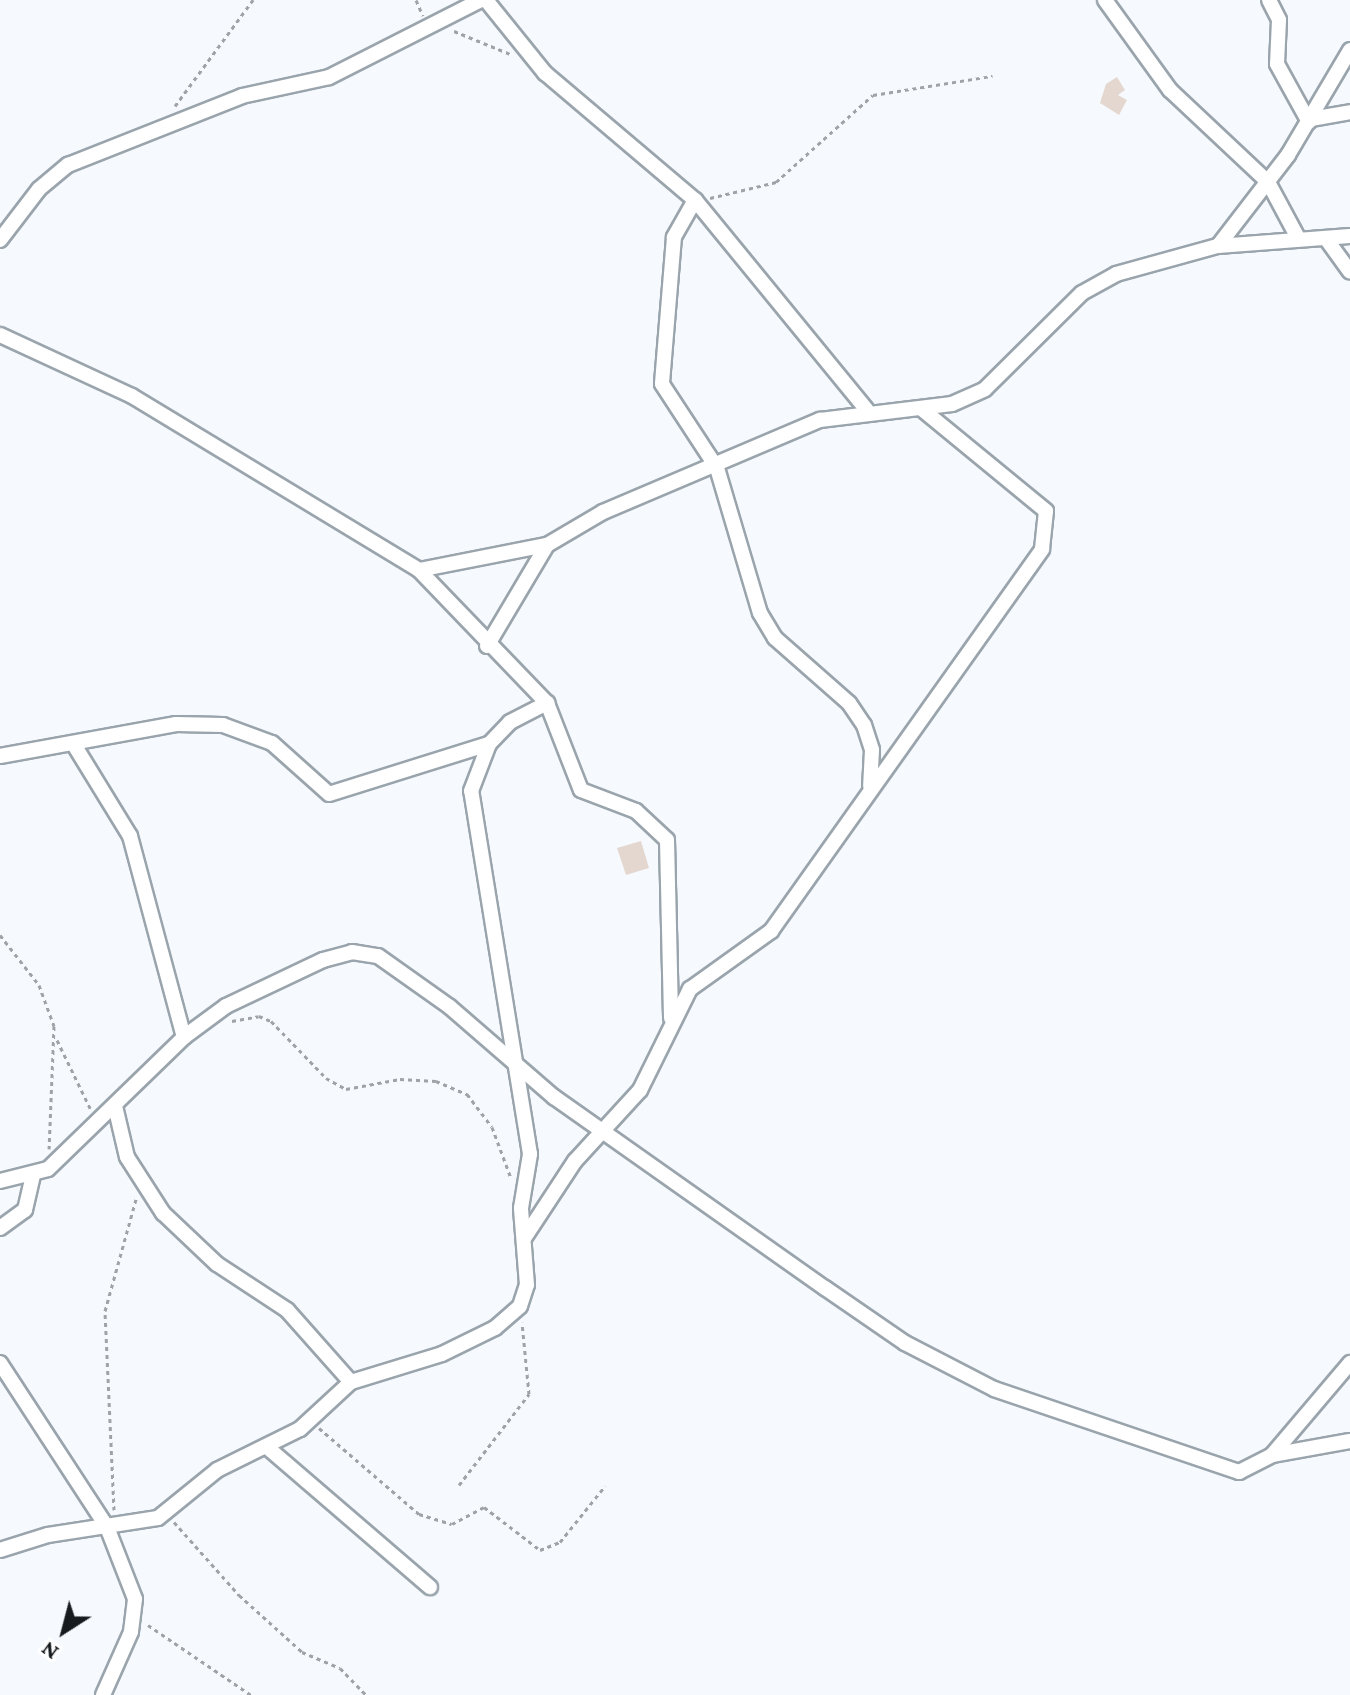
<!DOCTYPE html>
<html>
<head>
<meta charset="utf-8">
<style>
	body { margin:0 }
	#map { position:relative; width:1350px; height:1695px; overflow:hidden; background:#f6fafe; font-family:"Crimson Pro",serif }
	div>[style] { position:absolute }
	.building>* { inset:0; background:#e3d7d0 }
	.path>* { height:3px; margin-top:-1.5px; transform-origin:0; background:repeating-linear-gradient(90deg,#9fa3a7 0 4px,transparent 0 8px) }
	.roads { filter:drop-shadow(2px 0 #9aa4ac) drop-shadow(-2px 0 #9aa4ac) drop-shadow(0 2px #9aa4ac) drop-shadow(0 -2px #9aa4ac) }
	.minor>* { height:14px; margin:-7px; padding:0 7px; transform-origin:7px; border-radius:7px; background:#fff }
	span { translate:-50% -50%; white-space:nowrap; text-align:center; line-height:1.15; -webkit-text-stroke:8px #fff; paint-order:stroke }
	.north { position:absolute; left:24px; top:1591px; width:80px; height:80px; -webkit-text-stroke:6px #fff; paint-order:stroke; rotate:216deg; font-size:22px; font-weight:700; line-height:32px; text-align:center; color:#171b1e }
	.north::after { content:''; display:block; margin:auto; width:28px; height:36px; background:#171b1e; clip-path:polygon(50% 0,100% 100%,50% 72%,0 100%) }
</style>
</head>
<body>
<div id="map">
	<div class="building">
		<div style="clip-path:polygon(1117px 77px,1125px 90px,1118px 95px,1127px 100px,1119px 115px,1100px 103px,1106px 84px)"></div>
		<div style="clip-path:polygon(641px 841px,649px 868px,626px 875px,617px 848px)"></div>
	</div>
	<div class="path">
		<div style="left:416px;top:0;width:17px;rotate:66deg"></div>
		<div style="left:454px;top:31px;width:61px;rotate:22.3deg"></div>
		<div style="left:175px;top:106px;width:132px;rotate:-53.7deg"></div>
		<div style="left:710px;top:198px;width:68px;rotate:-13.6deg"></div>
		<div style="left:776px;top:182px;width:130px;rotate:-41.9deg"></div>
		<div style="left:873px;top:95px;width:121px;rotate:-9.1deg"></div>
		<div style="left:0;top:935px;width:63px;rotate:52deg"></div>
		<div style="left:39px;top:985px;width:44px;rotate:69.9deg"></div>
		<div style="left:54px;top:1026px;width:123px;rotate:92.3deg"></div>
		<div style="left:232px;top:1021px;width:27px;rotate:-10deg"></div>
		<div style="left:259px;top:1016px;width:13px;rotate:23deg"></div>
		<div style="left:271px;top:1021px;width:79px;rotate:46deg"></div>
		<div style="left:326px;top:1078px;width:23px;rotate:29deg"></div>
		<div style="left:346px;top:1089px;width:55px;rotate:-10.5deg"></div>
		<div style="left:400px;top:1079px;width:36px;rotate:3deg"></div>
		<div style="left:436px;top:1081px;width:34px;rotate:23deg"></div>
		<div style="left:467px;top:1094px;width:41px;rotate:52.9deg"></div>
		<div style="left:492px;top:1127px;width:54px;rotate:69.6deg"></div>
		<div style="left:57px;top:1040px;width:76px;rotate:64.1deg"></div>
		<div style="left:319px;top:1428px;width:132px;rotate:40.7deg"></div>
		<div style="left:419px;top:1514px;width:34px;rotate:17deg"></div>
		<div style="left:452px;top:1524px;width:36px;rotate:-28deg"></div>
		<div style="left:484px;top:1507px;width:71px;rotate:37.5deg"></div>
		<div style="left:540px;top:1550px;width:22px;rotate:-22deg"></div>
		<div style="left:560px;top:1542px;width:72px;rotate:-51.2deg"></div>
		<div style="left:459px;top:1485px;width:115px;rotate:-52.4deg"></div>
		<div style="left:529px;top:1394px;width:72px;rotate:-95.6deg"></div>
		<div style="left:114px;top:1510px;width:199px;rotate:-92.6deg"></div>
		<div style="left:105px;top:1311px;width:116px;rotate:-74.5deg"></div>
		<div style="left:174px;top:1522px;width:98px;rotate:48.3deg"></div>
		<div style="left:239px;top:1595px;width:85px;rotate:42.1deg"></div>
		<div style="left:302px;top:1652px;width:41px;rotate:22.8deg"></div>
		<div style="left:340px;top:1668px;width:37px;rotate:46deg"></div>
		<div style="left:148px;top:1625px;width:125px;rotate:34.2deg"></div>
	</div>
	<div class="roads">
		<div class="minor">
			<div style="left:486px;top:0;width:94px;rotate:51.1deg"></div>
			<div style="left:545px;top:73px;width:197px;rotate:40.3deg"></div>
			<div style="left:695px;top:200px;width:271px;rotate:50.7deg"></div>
			<div style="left:1105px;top:0;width:111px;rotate:54.2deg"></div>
			<div style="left:1170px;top:90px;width:134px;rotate:43.2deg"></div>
			<div style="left:1268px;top:182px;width:64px;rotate:61.8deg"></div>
			<div style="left:1269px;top:0;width:22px;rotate:63deg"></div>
			<div style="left:1279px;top:20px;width:44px;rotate:92.6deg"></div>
			<div style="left:1277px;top:64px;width:66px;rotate:61.1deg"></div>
			<div style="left:1311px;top:119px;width:40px;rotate:-10deg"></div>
			<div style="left:695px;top:200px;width:43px;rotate:119.6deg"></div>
			<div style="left:674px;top:237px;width:147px;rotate:94.7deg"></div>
			<div style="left:662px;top:384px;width:100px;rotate:56.8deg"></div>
			<div style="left:717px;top:468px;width:151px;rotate:73.5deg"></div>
			<div style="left:760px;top:613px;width:29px;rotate:59deg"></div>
			<div style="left:775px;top:638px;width:98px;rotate:41.3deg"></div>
			<div style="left:849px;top:703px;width:27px;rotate:56deg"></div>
			<div style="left:864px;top:725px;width:26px;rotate:72deg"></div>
			<div style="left:872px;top:750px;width:36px;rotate:93deg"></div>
			<div style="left:0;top:240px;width:64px;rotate:-52.6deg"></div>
			<div style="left:39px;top:189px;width:38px;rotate:-40deg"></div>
			<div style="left:68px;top:165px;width:187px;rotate:-21.6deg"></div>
			<div style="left:242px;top:96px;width:89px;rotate:-12.3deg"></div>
			<div style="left:329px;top:77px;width:170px;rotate:-26.9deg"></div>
			<div style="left:1327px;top:240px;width:39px;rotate:54deg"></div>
			<div style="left:1218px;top:246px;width:115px;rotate:-52.4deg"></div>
			<div style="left:1288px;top:155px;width:122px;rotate:-59.4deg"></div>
			<div style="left:0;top:335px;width:145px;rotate:24.8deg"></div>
			<div style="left:132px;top:396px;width:336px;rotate:31.2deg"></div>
			<div style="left:419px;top:570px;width:130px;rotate:-11.1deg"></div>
			<div style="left:547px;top:545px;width:65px;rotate:-30.5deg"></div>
			<div style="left:603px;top:512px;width:236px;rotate:-23deg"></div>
			<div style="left:820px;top:420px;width:133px;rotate:-6.9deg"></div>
			<div style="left:952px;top:404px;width:36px;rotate:-24deg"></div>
			<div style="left:985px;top:389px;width:136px;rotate:-44.7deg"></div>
			<div style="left:1082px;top:293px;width:39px;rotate:-29deg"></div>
			<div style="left:1116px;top:274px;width:106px;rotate:-15.4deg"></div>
			<div style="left:1218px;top:246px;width:132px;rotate:-4.3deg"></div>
			<div style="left:419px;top:570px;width:185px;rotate:46.1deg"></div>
			<div style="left:547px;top:703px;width:93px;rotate:68.7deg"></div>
			<div style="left:581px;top:790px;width:59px;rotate:20.9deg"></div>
			<div style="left:636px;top:811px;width:42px;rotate:43.1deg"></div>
			<div style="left:667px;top:840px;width:178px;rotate:88.7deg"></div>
			<div style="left:487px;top:646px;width:117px;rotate:-59.3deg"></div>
			<div style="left:73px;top:743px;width:109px;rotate:58.5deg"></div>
			<div style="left:130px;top:836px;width:208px;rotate:75deg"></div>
			<div style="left:0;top:756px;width:179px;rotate:-10.3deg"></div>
			<div style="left:176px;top:724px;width:47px;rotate:1.2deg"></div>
			<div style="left:223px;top:725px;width:52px;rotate:20.2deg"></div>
			<div style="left:272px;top:743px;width:76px;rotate:41.8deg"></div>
			<div style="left:329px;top:794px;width:168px;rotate:-17.4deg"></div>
			<div style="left:115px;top:1106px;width:52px;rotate:76.8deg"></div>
			<div style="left:127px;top:1157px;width:67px;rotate:57.3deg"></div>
			<div style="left:163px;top:1213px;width:74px;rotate:43.4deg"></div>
			<div style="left:217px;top:1264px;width:84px;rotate:33.3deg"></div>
			<div style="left:287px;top:1310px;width:96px;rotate:48.4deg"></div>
			<div style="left:0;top:1181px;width:49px;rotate:-14deg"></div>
			<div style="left:48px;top:1169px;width:190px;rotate:-44.1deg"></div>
			<div style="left:184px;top:1037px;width:52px;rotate:-36.4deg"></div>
			<div style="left:226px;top:1006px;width:107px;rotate:-25.4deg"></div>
			<div style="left:323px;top:960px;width:30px;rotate:-15deg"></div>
			<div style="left:352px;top:952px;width:26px;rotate:9deg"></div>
			<div style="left:378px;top:956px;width:88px;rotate:35.3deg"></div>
			<div style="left:450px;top:1007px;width:138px;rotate:40.9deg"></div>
			<div style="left:554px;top:1097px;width:332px;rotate:35.2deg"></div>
			<div style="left:825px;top:1288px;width:97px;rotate:34.5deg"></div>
			<div style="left:905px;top:1343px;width:100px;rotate:27.3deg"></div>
			<div style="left:994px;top:1389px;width:259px;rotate:18.7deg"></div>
			<div style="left:1239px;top:1472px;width:37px;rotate:-27deg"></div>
			<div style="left:1272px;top:1455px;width:121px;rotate:-49.7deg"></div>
			<div style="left:0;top:1228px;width:31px;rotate:-36deg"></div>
			<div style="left:25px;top:1210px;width:37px;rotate:-77deg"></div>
			<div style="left:525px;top:1237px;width:91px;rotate:-56.7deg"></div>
			<div style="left:575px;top:1161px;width:96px;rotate:-47.5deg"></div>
			<div style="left:640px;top:1090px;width:113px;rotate:-63.7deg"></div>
			<div style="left:690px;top:989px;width:100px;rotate:-35.6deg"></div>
			<div style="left:771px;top:931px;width:468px;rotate:-54.6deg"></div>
			<div style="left:1042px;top:549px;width:38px;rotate:-84deg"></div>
			<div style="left:1046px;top:511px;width:161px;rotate:-140.6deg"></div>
			<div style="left:0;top:1363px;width:196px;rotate:56.9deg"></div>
			<div style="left:107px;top:1527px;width:77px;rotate:68.7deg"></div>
			<div style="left:135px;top:1599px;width:33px;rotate:97deg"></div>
			<div style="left:131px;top:1632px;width:69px;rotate:114deg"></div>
			<div style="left:267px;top:1447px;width:215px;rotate:40.7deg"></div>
			<div style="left:1272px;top:1455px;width:79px;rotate:-10.2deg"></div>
			<div style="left:0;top:1550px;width:50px;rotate:-17.4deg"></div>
			<div style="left:48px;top:1535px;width:111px;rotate:-8.8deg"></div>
			<div style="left:158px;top:1518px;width:76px;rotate:-39.1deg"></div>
			<div style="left:217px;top:1470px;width:93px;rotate:-26.3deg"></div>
			<div style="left:300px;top:1429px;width:69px;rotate:-42.7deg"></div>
			<div style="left:351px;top:1382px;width:95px;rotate:-17.1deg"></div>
			<div style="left:442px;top:1354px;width:59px;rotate:-26.1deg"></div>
			<div style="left:495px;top:1328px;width:33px;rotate:-41deg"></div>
			<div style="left:520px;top:1306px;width:22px;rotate:-72deg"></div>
			<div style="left:527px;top:1285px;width:77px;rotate:-94.5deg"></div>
			<div style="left:521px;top:1208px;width:55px;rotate:-80.5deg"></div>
			<div style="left:530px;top:1154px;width:368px;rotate:-99.2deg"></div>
			<div style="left:471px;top:791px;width:50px;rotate:-69deg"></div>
			<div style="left:489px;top:744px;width:30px;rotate:-46deg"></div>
			<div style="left:510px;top:722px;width:42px;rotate:-27.2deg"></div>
		</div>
	</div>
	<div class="north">N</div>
</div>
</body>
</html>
